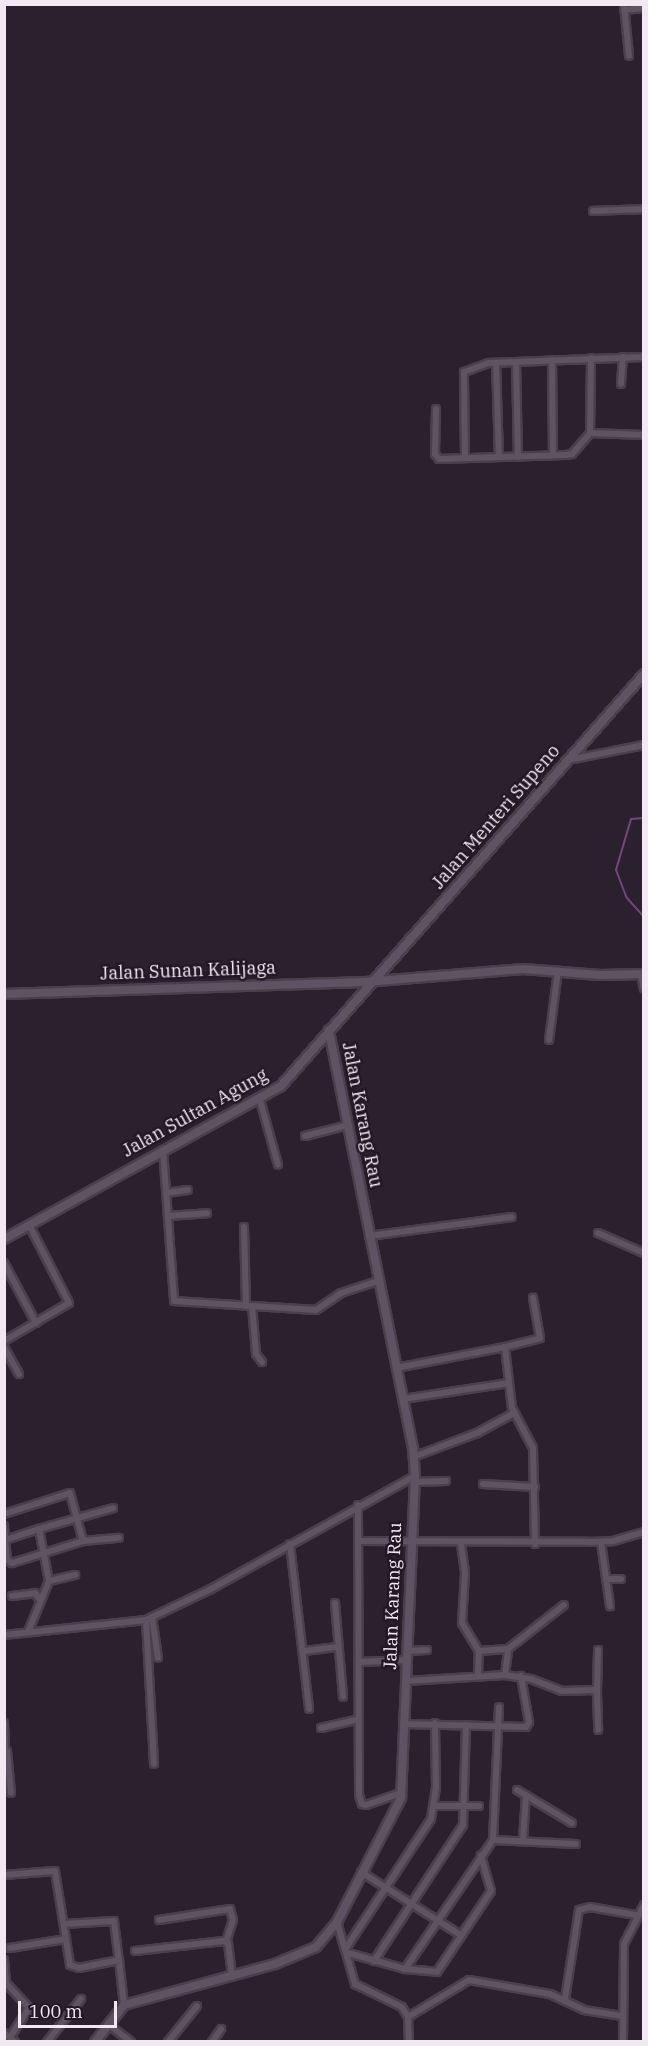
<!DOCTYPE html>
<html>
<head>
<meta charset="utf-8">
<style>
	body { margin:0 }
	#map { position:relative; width:648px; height:2046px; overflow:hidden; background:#2b212e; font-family:"IBM Plex Serif",serif }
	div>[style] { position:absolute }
	.stream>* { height:2px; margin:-1px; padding:0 1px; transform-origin:1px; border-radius:1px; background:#71477e }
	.roads { filter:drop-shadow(2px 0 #48404b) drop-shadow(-2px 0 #48404b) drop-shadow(0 2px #48404b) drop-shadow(0 -2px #48404b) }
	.street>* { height:6px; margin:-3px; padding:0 3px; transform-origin:3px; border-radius:3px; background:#5e5362 }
	.secondary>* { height:8px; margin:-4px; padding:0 4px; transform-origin:4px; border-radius:4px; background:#5e5362 }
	span { translate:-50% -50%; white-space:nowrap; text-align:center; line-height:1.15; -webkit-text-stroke:5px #211824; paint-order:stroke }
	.street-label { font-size:18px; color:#f0e9f2 }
	.frame { position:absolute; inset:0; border:6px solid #f0e9f2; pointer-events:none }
	.scale { position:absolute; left:18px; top:2001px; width:99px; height:27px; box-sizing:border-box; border:3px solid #f0e9f2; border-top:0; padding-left:8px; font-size:18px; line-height:21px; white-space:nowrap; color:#f0e9f2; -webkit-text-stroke:4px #211824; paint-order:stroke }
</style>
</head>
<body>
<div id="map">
	<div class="stream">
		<div style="left:644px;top:818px;width:13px;rotate:176deg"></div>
		<div style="left:631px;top:819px;width:53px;rotate:106.4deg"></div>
		<div style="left:616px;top:870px;width:30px;rotate:69deg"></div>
		<div style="left:627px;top:898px;width:25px;rotate:48deg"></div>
	</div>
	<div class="roads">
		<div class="street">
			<div style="left:624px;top:4px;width:52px;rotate:84.5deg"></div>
			<div style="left:624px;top:10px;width:20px;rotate:-6deg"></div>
			<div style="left:593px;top:211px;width:51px;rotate:-2.2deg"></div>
			<div style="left:552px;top:360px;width:95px;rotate:89.4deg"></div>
			<div style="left:516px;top:362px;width:95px;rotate:88.8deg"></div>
			<div style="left:496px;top:363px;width:94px;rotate:88.2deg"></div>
			<div style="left:621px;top:384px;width:27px;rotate:-86deg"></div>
			<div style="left:436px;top:409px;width:45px;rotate:91.3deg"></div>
			<div style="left:435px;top:454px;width:6px;rotate:51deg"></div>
			<div style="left:439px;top:459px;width:127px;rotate:-1.8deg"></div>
			<div style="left:566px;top:455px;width:6px;rotate:-9deg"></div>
			<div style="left:572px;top:454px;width:28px;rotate:-49deg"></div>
			<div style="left:590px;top:433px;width:54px;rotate:2.1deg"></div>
			<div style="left:590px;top:433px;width:75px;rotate:-89.2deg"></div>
			<div style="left:465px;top:458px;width:86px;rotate:-90.7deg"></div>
			<div style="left:464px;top:372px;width:27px;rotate:-20deg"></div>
			<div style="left:489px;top:363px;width:155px;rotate:-2.2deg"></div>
			<div style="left:568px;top:760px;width:77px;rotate:-11.2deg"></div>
			<div style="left:641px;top:974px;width:15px;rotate:79deg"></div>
			<div style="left:549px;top:1040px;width:70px;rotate:-82.6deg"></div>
			<div style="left:260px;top:1100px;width:67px;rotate:74.5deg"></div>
			<div style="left:305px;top:1136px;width:44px;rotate:-14.3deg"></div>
			<div style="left:163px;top:1150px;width:151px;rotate:85.8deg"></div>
			<div style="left:174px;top:1301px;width:142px;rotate:3.6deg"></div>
			<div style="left:316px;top:1310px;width:30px;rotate:-34deg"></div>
			<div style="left:341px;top:1293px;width:38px;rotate:-18deg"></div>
			<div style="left:166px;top:1193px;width:22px;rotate:-8deg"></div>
			<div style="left:168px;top:1216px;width:39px;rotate:-4deg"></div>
			<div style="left:244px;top:1227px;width:79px;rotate:88.5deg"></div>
			<div style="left:598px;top:1233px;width:50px;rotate:23.5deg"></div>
			<div style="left:369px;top:1236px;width:144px;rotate:-7.6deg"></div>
			<div style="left:4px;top:1263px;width:68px;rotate:61.9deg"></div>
			<div style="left:252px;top:1306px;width:48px;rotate:85.2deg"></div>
			<div style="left:256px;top:1354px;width:10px;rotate:53deg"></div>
			<div style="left:4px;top:1341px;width:75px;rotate:-30.3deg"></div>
			<div style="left:69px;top:1303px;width:88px;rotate:-117.1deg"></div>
			<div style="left:4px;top:1347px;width:31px;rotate:61deg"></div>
			<div style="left:505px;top:1347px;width:36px;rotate:-14deg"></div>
			<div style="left:540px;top:1338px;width:41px;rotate:-99.9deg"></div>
			<div style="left:396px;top:1368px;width:111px;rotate:-10.9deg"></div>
			<div style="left:505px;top:1347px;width:61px;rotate:83.5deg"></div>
			<div style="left:512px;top:1408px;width:45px;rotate:62.3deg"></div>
			<div style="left:533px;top:1448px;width:96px;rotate:88.8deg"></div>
			<div style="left:403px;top:1399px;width:107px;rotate:-8.6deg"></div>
			<div style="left:413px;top:1457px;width:68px;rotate:-20.6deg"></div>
			<div style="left:477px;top:1433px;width:42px;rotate:-28.4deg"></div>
			<div style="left:415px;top:1482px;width:31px;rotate:-2deg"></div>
			<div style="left:483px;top:1484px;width:52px;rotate:3.3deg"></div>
			<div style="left:358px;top:1505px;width:290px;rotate:89.8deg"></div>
			<div style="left:359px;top:1795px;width:9px;rotate:72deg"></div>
			<div style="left:362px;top:1804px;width:4px;rotate:14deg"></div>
			<div style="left:366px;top:1805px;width:37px;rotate:-19deg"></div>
			<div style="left:4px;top:1514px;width:69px;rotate:-17.7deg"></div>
			<div style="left:70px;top:1493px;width:50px;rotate:74.8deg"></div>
			<div style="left:4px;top:1526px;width:34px;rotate:85deg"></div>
			<div style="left:7px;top:1560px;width:6px;rotate:31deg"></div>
			<div style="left:12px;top:1563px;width:74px;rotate:-17.2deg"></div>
			<div style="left:83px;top:1541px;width:36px;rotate:-5deg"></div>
			<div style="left:5px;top:1540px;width:36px;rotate:-18deg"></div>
			<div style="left:359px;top:1541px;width:230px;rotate:0.2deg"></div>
			<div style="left:589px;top:1542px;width:24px;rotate:-2deg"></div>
			<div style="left:613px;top:1541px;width:32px;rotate:-16deg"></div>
			<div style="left:601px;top:1542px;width:65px;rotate:82deg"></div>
			<div style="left:290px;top:1544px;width:166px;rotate:83.4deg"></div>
			<div style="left:461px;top:1544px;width:29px;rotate:82deg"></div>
			<div style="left:465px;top:1573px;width:50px;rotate:93.4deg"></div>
			<div style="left:462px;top:1623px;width:33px;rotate:59deg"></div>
			<div style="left:606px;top:1579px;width:15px"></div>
			<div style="left:49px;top:1581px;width:27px;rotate:-13deg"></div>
			<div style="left:12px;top:1596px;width:23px;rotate:-7deg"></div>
			<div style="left:35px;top:1593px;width:9px;rotate:54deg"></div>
			<div style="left:335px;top:1603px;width:94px;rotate:85.1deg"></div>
			<div style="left:152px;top:1617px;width:41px;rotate:81.7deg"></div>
			<div style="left:146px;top:1620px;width:144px;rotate:86.8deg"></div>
			<div style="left:28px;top:1632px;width:55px;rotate:-67.6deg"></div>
			<div style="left:49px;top:1581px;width:53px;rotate:-100.9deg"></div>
			<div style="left:39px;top:1529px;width:77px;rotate:-15.8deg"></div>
			<div style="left:4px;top:1635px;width:143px;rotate:-6deg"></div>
			<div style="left:146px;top:1620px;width:72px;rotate:-25.5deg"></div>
			<div style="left:211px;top:1589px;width:233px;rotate:-29deg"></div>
			<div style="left:304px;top:1651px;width:34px;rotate:-7deg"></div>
			<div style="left:407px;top:1651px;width:20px;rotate:-3deg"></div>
			<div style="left:360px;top:1662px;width:47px;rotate:-2.4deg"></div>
			<div style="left:478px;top:1675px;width:24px;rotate:-88deg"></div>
			<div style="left:479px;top:1651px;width:29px;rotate:-4deg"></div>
			<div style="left:505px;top:1675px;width:26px;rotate:-83deg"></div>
			<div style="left:508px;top:1649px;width:71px;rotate:-38.2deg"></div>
			<div style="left:406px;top:1681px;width:99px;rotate:-3.5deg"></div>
			<div style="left:505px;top:1675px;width:26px;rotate:9deg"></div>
			<div style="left:531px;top:1679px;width:33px;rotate:21deg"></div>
			<div style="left:562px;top:1691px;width:32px;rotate:-2deg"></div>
			<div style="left:594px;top:1690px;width:5px;rotate:53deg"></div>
			<div style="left:597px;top:1694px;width:36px;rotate:88deg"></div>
			<div style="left:597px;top:1691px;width:41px;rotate:-88.6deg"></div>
			<div style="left:4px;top:1723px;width:28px;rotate:88deg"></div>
			<div style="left:403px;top:1724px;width:123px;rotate:1.4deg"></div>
			<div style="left:526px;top:1727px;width:6px;rotate:-59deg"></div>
			<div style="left:529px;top:1722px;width:47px;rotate:-99.9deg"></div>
			<div style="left:321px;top:1728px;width:37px;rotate:-13deg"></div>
			<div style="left:7px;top:1751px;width:42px;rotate:84.6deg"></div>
			<div style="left:517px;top:1790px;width:64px;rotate:31deg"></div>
			<div style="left:435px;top:1806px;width:44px"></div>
			<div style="left:493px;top:1840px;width:83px;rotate:2.8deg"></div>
			<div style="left:523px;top:1840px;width:45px;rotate:-86.2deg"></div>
			<div style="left:361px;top:1872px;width:116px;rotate:32.3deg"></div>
			<div style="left:4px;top:1875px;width:51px;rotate:-4.5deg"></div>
			<div style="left:55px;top:1871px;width:95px;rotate:80.9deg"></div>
			<div style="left:70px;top:1965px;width:9px;rotate:18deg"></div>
			<div style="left:79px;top:1968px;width:41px;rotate:-11.3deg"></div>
			<div style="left:119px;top:1960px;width:45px;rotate:83.7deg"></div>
			<div style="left:159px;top:1920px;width:72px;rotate:-8.8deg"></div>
			<div style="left:230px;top:1909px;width:11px;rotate:75deg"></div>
			<div style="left:233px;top:1920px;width:23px;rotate:108deg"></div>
			<div style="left:337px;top:1922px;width:65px;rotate:73.8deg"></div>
			<div style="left:355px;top:1984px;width:52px;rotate:26.1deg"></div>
			<div style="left:402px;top:2007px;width:12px;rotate:59deg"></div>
			<div style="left:408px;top:2017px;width:25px;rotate:88deg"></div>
			<div style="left:64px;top:1924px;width:50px;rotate:-3.4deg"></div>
			<div style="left:114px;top:1921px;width:39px;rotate:83deg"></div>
			<div style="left:10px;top:1948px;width:57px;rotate:-9.1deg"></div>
			<div style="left:346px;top:1948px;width:154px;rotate:-56.6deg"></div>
			<div style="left:431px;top:1819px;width:31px;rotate:-81deg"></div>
			<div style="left:436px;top:1788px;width:65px;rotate:-90.9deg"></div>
			<div style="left:135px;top:1951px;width:89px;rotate:-6.5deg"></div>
			<div style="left:223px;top:1941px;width:5px;rotate:22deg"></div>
			<div style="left:228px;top:1943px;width:34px;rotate:83deg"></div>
			<div style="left:348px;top:1953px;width:59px;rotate:15.7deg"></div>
			<div style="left:405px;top:1969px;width:32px;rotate:5deg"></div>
			<div style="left:437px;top:1972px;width:97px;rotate:-56.3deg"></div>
			<div style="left:491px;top:1891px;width:37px;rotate:-106deg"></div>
			<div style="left:4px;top:1960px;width:21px;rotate:85deg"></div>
			<div style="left:374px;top:1961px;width:163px;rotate:-56.8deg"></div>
			<div style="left:463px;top:1825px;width:100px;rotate:-88.3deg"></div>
			<div style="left:405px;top:1969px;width:156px;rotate:-55.7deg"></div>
			<div style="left:493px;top:1840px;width:133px;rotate:-87.4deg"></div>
			<div style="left:4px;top:1981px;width:37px;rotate:47deg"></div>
			<div style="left:29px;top:2008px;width:35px;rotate:123deg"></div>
			<div style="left:565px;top:1999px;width:90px;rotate:-81.1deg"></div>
			<div style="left:579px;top:1910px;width:11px;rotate:-15deg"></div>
			<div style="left:590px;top:1907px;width:47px;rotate:9.9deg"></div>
			<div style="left:408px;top:2017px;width:71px;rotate:-31.2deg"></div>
			<div style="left:469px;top:1980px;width:82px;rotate:9.8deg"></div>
			<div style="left:550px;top:1994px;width:38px;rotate:25deg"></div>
			<div style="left:584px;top:2010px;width:39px;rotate:9deg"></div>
			<div style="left:108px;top:2024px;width:29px;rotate:38deg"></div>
			<div style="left:4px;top:2033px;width:14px;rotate:39deg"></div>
			<div style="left:47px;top:2042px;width:55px;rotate:-51.7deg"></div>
			<div style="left:168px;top:2042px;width:46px;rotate:-51.1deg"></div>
			<div style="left:212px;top:2042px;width:16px;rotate:-55deg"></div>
			<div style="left:623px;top:2042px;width:98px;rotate:-89.4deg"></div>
			<div style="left:624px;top:1944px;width:44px;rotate:-62.9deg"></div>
		</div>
		<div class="secondary">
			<div style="left:4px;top:994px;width:361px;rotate:-1.9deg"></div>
			<div style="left:365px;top:982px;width:159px;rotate:-4.7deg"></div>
			<div style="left:523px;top:969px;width:77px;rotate:4.5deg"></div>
			<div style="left:600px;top:975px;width:44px;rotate:-1.3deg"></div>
			<div style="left:4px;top:1239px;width:316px;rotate:-28.9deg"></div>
			<div style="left:281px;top:1086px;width:549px;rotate:-48.62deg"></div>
			<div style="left:95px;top:2042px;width:47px;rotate:-51.9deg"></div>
			<div style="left:124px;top:2005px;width:156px;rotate:-15.2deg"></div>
			<div style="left:275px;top:1964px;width:44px;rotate:-22.5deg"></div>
			<div style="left:316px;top:1947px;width:33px;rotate:-50deg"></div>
			<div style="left:337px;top:1922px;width:140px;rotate:-62.7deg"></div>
			<div style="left:401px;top:1798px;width:322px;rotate:-87.5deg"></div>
			<div style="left:415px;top:1476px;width:28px;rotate:-94deg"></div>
			<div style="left:413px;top:1448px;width:426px;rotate:-101.4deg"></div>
		</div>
	</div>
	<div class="street-label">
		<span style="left:496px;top:817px;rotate:-49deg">Jalan Menteri Supeno</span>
		<span style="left:188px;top:971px;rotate:-2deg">Jalan Sunan Kalijaga</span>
		<span style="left:195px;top:1113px;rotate:-29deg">Jalan Sultan Agung</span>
		<span style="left:362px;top:1115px;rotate:79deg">Jalan Karang Rau</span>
		<span style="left:393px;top:1596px;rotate:-88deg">Jalan Karang Rau</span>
	</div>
	<div class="frame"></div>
	<div class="scale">100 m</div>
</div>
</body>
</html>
